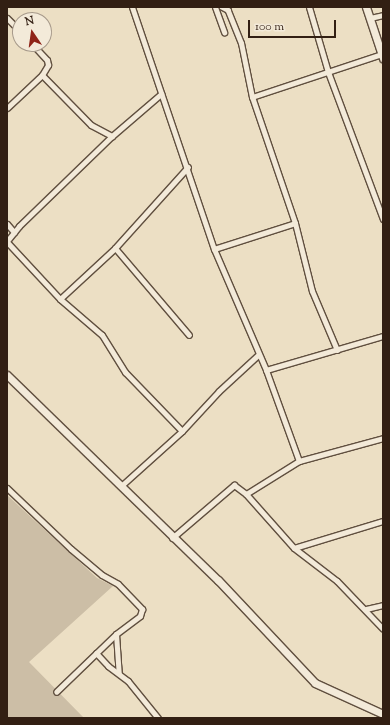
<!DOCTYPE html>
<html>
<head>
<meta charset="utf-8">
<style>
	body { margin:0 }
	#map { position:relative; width:390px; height:725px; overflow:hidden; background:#ecdfc4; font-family:"Sorts Mill Goudy",serif }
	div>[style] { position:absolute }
	.green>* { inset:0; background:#ccbea6 }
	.roads { filter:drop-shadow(1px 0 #604f3f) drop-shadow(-1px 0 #604f3f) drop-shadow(0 1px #604f3f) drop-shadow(0 -1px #604f3f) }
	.street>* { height:5px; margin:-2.5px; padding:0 2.5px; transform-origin:2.5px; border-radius:2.5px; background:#f3ead9 }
	.secondary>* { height:7px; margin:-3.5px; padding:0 3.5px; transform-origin:3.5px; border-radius:3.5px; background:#f3ead9 }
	span { translate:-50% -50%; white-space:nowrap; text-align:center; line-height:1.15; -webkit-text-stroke:4px #f3ead9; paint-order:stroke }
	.frame { position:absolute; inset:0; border:8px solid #321f13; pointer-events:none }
	.north { position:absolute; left:12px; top:12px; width:40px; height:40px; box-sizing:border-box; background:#f3ead9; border:1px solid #a6998a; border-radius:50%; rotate:347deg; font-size:11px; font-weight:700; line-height:16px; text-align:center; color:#321f13 }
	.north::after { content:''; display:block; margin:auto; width:14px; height:18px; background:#8f2418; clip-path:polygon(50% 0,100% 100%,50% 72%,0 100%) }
	.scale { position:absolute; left:248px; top:20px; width:88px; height:18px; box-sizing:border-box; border:2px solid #321f13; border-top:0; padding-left:5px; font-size:12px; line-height:14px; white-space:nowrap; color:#321f13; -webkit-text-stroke:3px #f3ead9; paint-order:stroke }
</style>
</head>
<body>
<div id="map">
	<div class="green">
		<div style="clip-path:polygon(7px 495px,97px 578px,113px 586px,29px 662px,84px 718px,7px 718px)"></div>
	</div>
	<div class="roads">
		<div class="street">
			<div style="left:132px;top:7px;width:256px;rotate:71.3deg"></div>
			<div style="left:214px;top:249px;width:132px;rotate:66.7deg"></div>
			<div style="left:266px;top:370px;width:97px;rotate:70.1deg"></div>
			<div style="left:215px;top:7px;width:27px;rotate:70deg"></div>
			<div style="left:309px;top:7px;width:68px;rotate:73.7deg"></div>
			<div style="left:328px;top:72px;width:157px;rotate:69.5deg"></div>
			<div style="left:7px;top:18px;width:18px;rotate:45deg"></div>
			<div style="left:370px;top:18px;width:13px;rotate:-13deg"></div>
			<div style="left:42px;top:75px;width:70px;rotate:45.6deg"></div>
			<div style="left:91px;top:125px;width:24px;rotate:28deg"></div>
			<div style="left:252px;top:97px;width:137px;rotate:-18.3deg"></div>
			<div style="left:7px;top:108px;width:48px;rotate:-43.3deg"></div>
			<div style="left:42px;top:75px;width:12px;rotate:-59deg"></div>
			<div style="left:48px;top:65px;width:5px;rotate:-101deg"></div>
			<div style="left:47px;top:60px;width:22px;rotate:-133deg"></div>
			<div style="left:295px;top:223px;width:70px;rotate:76deg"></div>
			<div style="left:312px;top:291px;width:64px;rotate:67deg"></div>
			<div style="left:7px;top:224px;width:11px;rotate:49deg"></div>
			<div style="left:7px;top:241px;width:19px;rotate:-51deg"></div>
			<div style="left:19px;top:226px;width:129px;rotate:-44.1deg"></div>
			<div style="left:112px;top:136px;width:65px;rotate:-40.6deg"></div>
			<div style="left:7px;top:242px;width:78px;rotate:47.1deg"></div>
			<div style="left:60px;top:299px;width:75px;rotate:-42.8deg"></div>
			<div style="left:115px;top:248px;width:109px;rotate:-48deg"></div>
			<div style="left:115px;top:248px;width:114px;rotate:49.6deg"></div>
			<div style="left:214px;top:249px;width:85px;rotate:-17.8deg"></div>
			<div style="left:295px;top:223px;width:133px;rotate:-108.8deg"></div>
			<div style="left:252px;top:97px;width:55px;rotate:-101.5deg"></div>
			<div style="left:241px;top:43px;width:35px;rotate:-112deg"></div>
			<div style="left:228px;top:10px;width:7px;rotate:-153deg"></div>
			<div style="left:60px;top:299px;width:55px;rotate:40.6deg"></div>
			<div style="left:102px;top:335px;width:44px;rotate:58.1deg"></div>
			<div style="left:125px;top:372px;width:82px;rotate:46deg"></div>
			<div style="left:266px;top:370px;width:122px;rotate:-16.2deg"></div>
			<div style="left:121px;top:486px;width:82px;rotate:-42deg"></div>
			<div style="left:182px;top:431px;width:54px;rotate:-47.2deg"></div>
			<div style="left:219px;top:391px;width:53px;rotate:-42.7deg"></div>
			<div style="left:7px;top:488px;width:88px;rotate:43.6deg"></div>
			<div style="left:71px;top:549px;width:40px;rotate:40deg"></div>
			<div style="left:102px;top:575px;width:18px;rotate:29deg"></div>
			<div style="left:118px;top:584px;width:35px;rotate:46deg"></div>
			<div style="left:142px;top:609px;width:7px;rotate:106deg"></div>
			<div style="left:140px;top:616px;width:30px;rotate:143deg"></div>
			<div style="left:116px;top:634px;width:83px;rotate:136deg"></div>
			<div style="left:246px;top:494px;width:72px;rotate:48.4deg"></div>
			<div style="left:294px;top:548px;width:93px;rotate:-16.9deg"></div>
			<div style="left:172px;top:538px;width:82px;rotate:-40.5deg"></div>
			<div style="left:234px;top:485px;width:15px;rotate:37deg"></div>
			<div style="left:246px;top:494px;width:62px;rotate:-31.9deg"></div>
			<div style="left:299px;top:461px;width:87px;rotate:-15.3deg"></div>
			<div style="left:294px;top:548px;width:54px;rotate:37.5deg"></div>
			<div style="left:337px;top:581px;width:66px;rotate:46.2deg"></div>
			<div style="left:366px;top:609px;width:17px;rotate:-13deg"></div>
			<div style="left:116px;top:634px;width:39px;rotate:86deg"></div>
			<div style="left:96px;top:653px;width:18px;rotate:47deg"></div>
			<div style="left:108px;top:666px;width:25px;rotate:37deg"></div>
			<div style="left:128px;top:681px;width:48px;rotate:51deg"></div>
		</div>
		<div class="secondary">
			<div style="left:366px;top:7px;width:54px;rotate:71.6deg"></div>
			<div style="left:7px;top:375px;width:294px;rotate:44.2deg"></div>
			<div style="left:218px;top:580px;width:141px;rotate:46.7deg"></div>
			<div style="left:315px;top:683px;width:75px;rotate:24.5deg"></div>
		</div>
	</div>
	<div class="frame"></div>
	<div class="north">N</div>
	<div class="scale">100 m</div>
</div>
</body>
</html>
